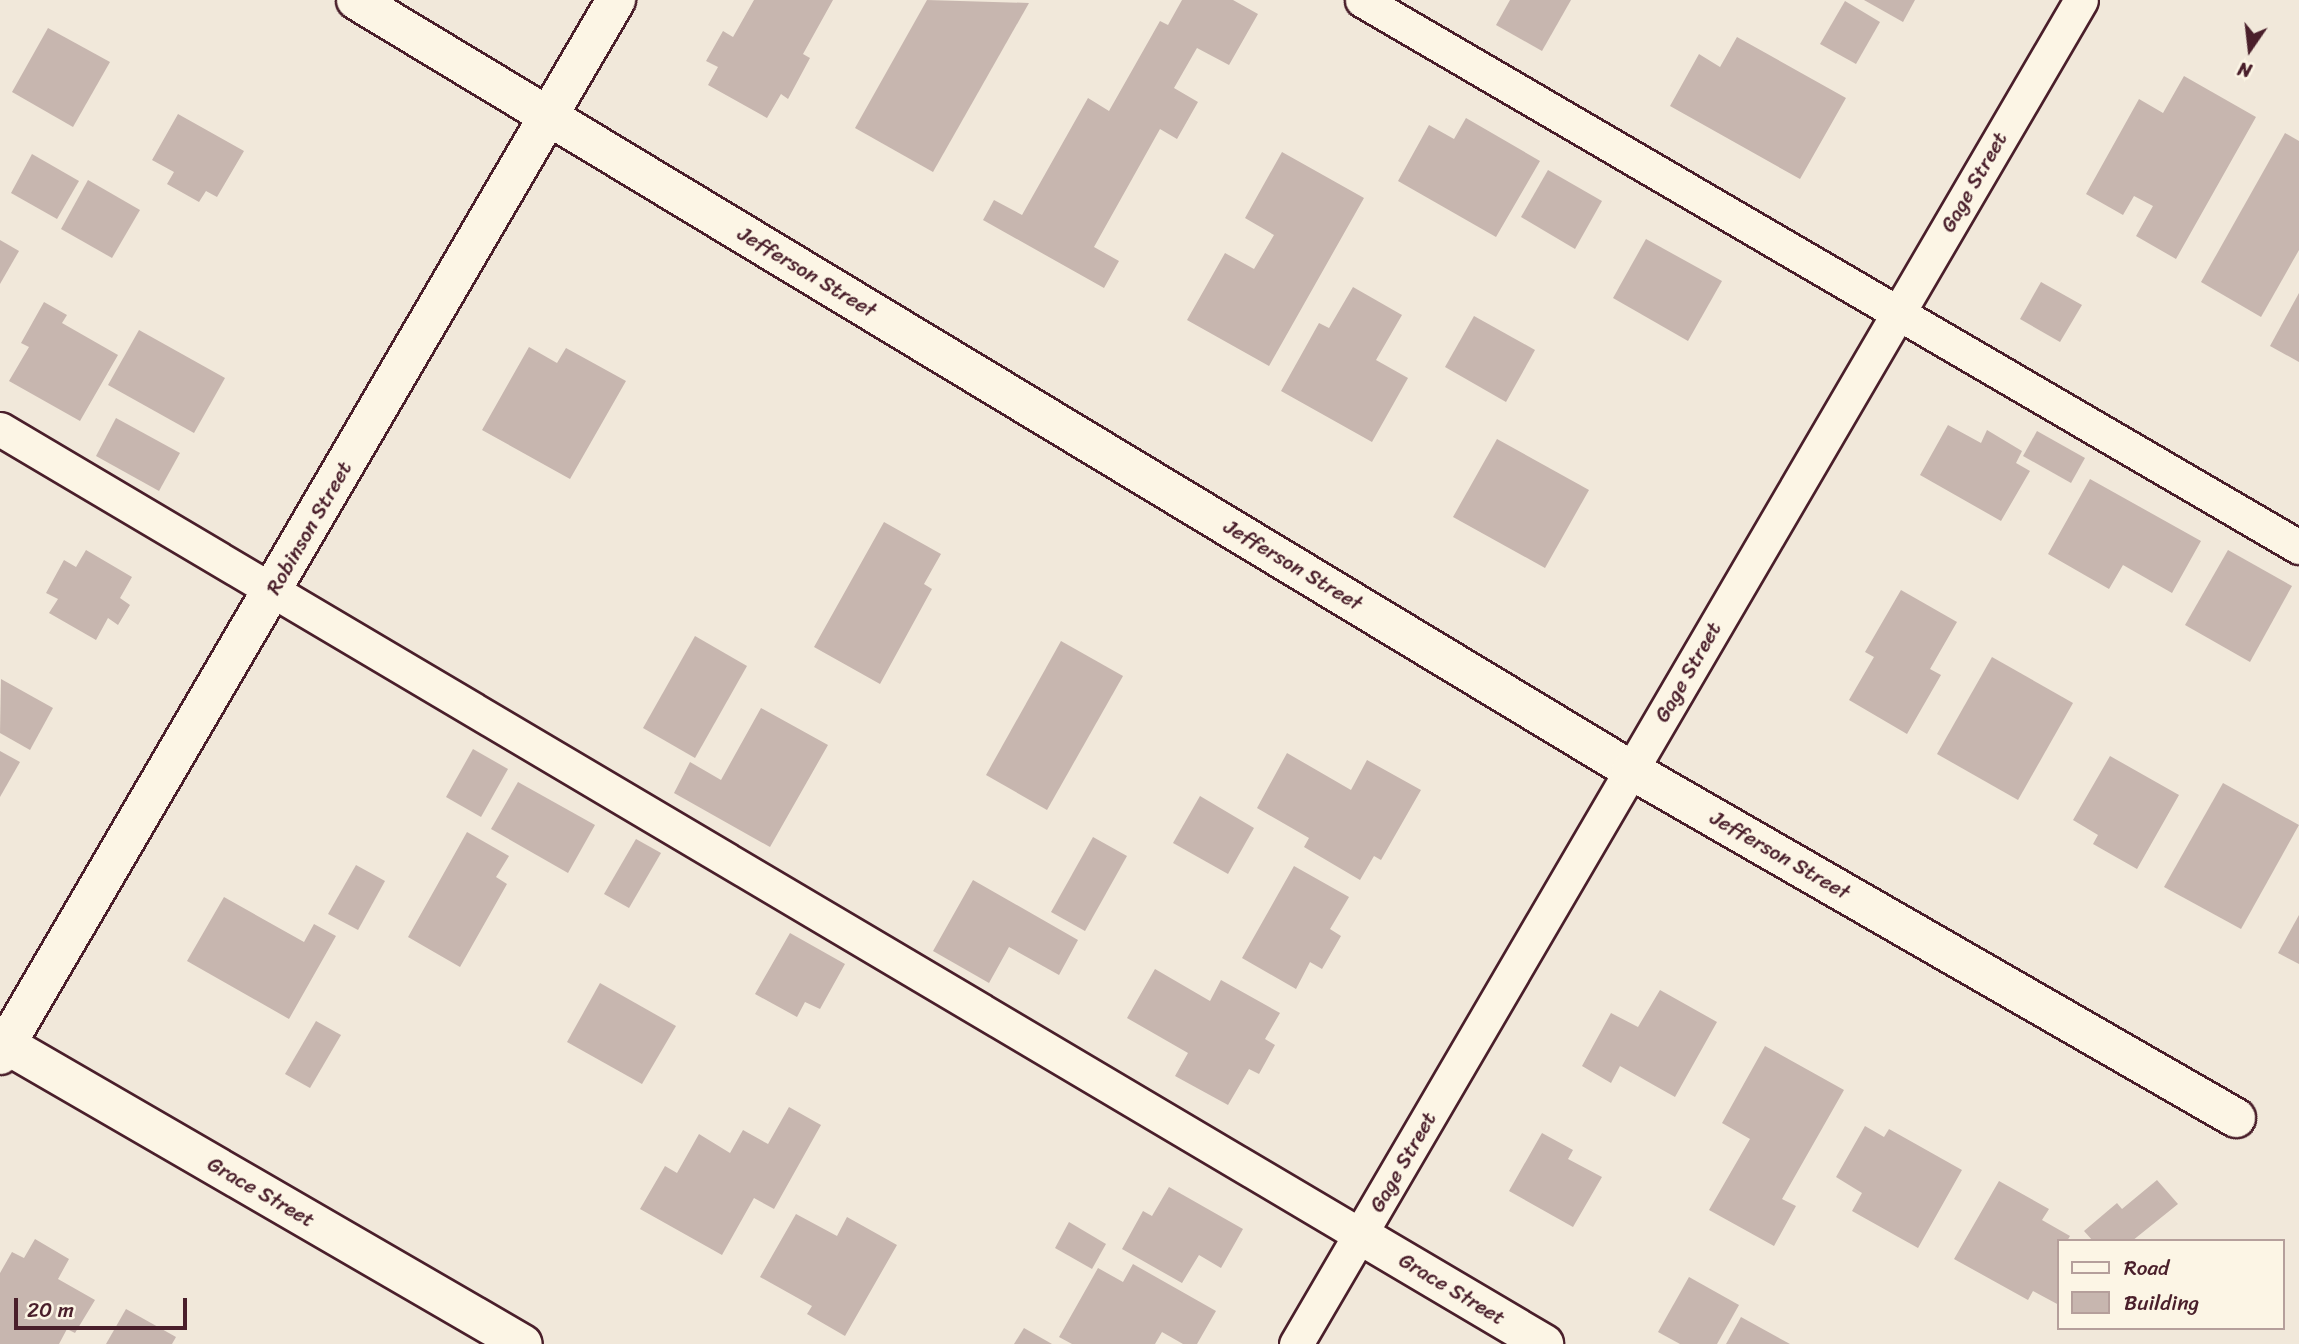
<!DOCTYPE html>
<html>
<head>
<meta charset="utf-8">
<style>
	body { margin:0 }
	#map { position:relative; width:2299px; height:1344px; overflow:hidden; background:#f1e8da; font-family:Sriracha,sans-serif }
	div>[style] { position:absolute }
	.building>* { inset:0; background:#c7b6af }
	.roads { filter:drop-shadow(2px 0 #4a1f2b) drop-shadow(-2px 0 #4a1f2b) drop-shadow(0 2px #4a1f2b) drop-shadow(0 -2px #4a1f2b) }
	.lane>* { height:33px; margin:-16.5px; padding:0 16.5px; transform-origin:16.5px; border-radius:16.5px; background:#fcf5e5 }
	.street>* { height:38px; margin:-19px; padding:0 19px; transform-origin:19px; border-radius:19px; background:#fcf5e5 }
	span { translate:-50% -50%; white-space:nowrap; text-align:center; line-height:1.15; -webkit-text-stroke:5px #fcf5e5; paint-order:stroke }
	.street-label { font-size:21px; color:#4a1f2b }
	.legend { position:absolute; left:2057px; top:1239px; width:228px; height:91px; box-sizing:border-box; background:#fcf5e5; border:2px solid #b59f9b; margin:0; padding:9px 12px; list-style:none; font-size:21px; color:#4a1f2b }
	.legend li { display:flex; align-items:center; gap:14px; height:35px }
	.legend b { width:35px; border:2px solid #b59f9b }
	.north { position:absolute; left:2215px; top:14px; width:70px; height:70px; -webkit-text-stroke:5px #fcf5e5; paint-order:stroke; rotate:194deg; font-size:19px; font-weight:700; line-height:28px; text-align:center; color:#4a1f2b }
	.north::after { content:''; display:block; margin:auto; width:24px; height:32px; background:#4a1f2b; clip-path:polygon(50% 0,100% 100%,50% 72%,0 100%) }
	.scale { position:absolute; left:14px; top:1298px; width:173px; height:32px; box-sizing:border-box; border:4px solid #4a1f2b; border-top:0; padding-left:9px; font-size:21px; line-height:24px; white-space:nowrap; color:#4a1f2b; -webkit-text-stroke:5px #fcf5e5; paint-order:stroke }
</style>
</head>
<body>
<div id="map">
	<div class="building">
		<div style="clip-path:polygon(754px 0,833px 0,803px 54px,810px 58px,788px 99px,781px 94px,767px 118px,708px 85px,718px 67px,706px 61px,723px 31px,733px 37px)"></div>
		<div style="clip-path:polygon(927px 0,1029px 3px,933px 172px,855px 128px)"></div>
		<div style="clip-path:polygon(1182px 0,1233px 0,1258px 14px,1229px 65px,1197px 48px,1174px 88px,1198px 102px,1177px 139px,1160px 129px,1094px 247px,1119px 261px,1104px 288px,983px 220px,994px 200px,1022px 215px,1088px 98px,1109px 111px,1160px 21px,1168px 25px)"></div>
		<div style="clip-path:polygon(1510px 0,1571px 0,1542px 51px,1496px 25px)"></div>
		<div style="clip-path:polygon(1864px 0,1915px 0,1903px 22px)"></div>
		<div style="clip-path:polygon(1845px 1px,1880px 22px,1856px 64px,1820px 44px)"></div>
		<div style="clip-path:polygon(48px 28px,110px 62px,73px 127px,12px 92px)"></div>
		<div style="clip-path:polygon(1737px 37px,1846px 98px,1800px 179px,1670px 106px,1699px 54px,1720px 67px)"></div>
		<div style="clip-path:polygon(2184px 76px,2256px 117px,2176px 259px,2136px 236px,2153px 206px,2134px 196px,2123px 215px,2086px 194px,2139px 99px,2163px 113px)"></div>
		<div style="clip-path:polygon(178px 114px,244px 151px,217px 197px,206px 191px,199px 202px,167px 184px,174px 172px,152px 160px)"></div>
		<div style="clip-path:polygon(1466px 118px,1540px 161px,1496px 237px,1398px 181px,1429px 125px,1454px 139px)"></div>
		<div style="clip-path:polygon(2285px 133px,2299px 141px,2299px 250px,2261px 317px,2201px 282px)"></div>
		<div style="clip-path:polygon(1282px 152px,1364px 198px,1269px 366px,1187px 320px,1225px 253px,1254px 269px,1274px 235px,1245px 218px)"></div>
		<div style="clip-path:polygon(32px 154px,79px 181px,57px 219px,11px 193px)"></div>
		<div style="clip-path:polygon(1548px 170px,1602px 201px,1575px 249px,1521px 217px)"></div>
		<div style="clip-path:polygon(88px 180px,140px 210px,112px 258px,61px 229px)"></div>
		<div style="clip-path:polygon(1646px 239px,1722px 281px,1688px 341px,1613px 298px)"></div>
		<div style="clip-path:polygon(0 240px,19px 251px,0 284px)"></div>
		<div style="clip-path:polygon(2041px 282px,2082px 305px,2060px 342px,2020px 319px)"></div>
		<div style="clip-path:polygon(1353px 287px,1402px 315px,1376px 360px,1408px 378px,1372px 442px,1281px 391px,1319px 323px,1329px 328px)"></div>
		<div style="clip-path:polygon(2299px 293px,2299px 362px,2270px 346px)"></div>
		<div style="clip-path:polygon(44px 302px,67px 315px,62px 323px,118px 355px,80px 421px,9px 381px,29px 347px,21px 343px)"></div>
		<div style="clip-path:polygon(1474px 316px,1535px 350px,1506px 402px,1445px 367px)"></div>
		<div style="clip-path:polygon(139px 330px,225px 378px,194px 433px,108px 385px)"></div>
		<div style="clip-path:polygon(529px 347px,557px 363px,566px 348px,626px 381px,570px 479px,482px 430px)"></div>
		<div style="clip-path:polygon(116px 418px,180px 453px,159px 491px,96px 456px)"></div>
		<div style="clip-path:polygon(1948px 425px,1981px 443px,1987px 430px,2022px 451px,2016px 463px,2030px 471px,2001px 521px,1920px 475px)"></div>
		<div style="clip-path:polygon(2037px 431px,2085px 458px,2071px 483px,2023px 456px)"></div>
		<div style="clip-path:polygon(1497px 439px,1589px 490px,1545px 568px,1453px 517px)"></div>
		<div style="clip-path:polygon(2090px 479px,2201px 541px,2172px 593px,2123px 565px,2109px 589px,2048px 554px)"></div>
		<div style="clip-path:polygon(884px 522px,941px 554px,924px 584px,932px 589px,880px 684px,814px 647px)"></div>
		<div style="clip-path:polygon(86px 550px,132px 577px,120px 598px,130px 605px,118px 625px,108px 618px,96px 640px,49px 613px,58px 599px,46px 593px,64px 560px,76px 567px)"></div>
		<div style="clip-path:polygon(2228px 550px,2292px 586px,2250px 662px,2185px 625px)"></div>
		<div style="clip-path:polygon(1901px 590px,1957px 622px,1930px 669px,1941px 675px,1907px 734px,1849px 700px,1874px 657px,1865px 652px)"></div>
		<div style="clip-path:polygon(695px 636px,747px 666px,695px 758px,643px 728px)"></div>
		<div style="clip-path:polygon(1061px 641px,1123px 676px,1047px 810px,986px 775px)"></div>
		<div style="clip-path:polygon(1992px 657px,2073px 703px,2018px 800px,1937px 754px)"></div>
		<div style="clip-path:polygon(1px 679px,53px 708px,30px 750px,0 733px)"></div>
		<div style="clip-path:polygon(761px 708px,828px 745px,770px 847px,674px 793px,690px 762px,721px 780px)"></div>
		<div style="clip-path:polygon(473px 749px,508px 769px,481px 817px,446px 797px)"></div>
		<div style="clip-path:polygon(0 751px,20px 762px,0 797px)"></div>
		<div style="clip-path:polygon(1287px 753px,1351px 790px,1367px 760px,1421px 790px,1381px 860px,1374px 856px,1360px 880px,1304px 847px,1309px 838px,1257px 808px)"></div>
		<div style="clip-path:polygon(2110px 756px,2179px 795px,2137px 869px,2093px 844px,2098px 835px,2073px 820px)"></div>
		<div style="clip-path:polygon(518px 782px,595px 825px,568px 873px,491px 829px)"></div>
		<div style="clip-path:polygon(2223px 783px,2299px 825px,2241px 929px,2164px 887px)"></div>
		<div style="clip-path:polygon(1200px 796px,1254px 828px,1228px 874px,1173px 843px)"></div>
		<div style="clip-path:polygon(467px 832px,509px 856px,496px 877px,507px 884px,460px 967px,408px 937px)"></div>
		<div style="clip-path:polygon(1093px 837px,1127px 856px,1085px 931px,1051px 912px)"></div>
		<div style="clip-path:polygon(636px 839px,661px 853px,629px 908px,604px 894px)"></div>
		<div style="clip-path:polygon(356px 865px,385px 881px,358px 930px,328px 914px)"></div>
		<div style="clip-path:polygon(1294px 866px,1349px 897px,1330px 929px,1341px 936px,1322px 969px,1310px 962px,1296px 989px,1242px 958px)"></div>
		<div style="clip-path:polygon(973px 880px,1078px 940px,1059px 975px,1009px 947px,989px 983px,933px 951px)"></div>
		<div style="clip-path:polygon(224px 897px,304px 942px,314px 924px,336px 936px,289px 1019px,187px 961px)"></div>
		<div style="clip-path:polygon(2299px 915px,2299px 964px,2278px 953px)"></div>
		<div style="clip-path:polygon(790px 933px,845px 964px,820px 1009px,805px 1002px,797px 1017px,755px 994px)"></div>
		<div style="clip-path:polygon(1155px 969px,1210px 1001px,1221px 980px,1280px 1013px,1265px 1039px,1275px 1045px,1259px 1074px,1249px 1069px,1228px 1105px,1175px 1076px,1188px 1053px,1127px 1018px)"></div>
		<div style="clip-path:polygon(600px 983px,676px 1026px,642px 1084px,567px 1042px)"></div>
		<div style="clip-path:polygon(1660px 990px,1717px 1022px,1675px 1097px,1620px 1066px,1611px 1083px,1582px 1066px,1611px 1013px,1638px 1027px)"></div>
		<div style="clip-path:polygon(316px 1021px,341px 1035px,310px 1088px,285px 1074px)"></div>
		<div style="clip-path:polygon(1765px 1046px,1844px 1090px,1782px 1199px,1796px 1206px,1774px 1246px,1709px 1210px,1750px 1139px,1722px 1123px)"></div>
		<div style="clip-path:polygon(789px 1107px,821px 1125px,774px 1209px,754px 1198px,722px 1255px,640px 1209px,665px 1166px,677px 1173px,699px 1134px,730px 1153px,743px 1130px,768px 1144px)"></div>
		<div style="clip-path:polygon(1865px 1126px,1884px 1137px,1889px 1129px,1962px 1170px,1918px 1248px,1852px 1211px,1862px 1193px,1836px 1177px)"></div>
		<div style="clip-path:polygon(1542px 1133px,1573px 1150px,1568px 1159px,1602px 1177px,1573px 1227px,1509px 1191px)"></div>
		<div style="clip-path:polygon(2157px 1180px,2178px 1204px,2132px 1241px,2093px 1241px,2084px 1231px,2117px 1203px,2122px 1209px)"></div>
		<div style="clip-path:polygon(1999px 1181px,2049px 1209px,2042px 1220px,2070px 1236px,2067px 1241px,2059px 1241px,2059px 1305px,2033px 1291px,2028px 1300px,1954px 1259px)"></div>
		<div style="clip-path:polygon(1169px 1187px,1243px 1229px,1221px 1268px,1199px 1255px,1182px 1283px,1122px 1249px,1143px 1211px,1152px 1216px)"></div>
		<div style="clip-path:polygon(796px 1214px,837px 1236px,847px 1217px,897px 1245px,845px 1336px,807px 1314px,812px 1306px,760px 1277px)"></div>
		<div style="clip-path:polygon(1069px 1222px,1106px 1244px,1092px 1269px,1055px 1248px)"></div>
		<div style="clip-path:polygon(35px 1239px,69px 1259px,58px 1279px,95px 1300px,75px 1333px,67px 1329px,59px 1344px,0 1344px,0 1273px,12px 1252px,24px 1258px)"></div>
		<div style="clip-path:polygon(1133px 1264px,1216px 1311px,1197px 1344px,1183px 1344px,1162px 1332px,1155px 1344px,1072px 1344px,1059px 1337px,1098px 1268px,1123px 1282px)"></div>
		<div style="clip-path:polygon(1689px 1277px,1739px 1305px,1717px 1344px,1680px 1344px,1658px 1332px)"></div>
		<div style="clip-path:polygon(126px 1309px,176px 1337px,172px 1344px,106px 1344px)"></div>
		<div style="clip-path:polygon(1741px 1317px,1790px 1344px,1726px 1344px)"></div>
		<div style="clip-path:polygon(1024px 1328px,1052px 1344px,1014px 1344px)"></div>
	</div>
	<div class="roads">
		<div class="lane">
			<div style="left:1362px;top:0;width:1085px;rotate:30.28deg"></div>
			<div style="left:0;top:429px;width:1581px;rotate:30.65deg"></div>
			<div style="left:1296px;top:1344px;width:1556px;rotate:-59.71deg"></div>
		</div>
		<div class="street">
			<div style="left:356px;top:0;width:1489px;rotate:31.13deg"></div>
			<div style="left:1631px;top:770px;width:698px;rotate:29.91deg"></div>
			<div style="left:0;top:1041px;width:604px;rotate:30.09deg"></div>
			<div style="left:0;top:1055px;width:1222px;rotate:-59.72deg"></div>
			<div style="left:1360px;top:1235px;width:214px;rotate:30.6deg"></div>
		</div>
	</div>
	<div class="street-label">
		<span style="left:1974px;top:182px;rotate:-60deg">Gage Street</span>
		<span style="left:807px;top:272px;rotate:31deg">Jefferson Street</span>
		<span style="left:309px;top:528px;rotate:-60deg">Robinson Street</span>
		<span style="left:1293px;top:565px;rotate:31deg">Jefferson Street</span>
		<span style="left:1688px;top:672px;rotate:-60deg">Gage Street</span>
		<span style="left:1780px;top:855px;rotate:30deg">Jefferson Street</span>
		<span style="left:1403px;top:1162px;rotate:-60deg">Gage Street</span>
		<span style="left:261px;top:1192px;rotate:30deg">Grace Street</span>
		<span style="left:1452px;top:1289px;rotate:31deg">Grace Street</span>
	</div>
	<ul class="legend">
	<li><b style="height:9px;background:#fcf5e5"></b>Road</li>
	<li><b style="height:19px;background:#c7b6af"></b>Building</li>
	</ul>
	<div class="north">N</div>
	<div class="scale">20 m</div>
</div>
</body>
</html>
